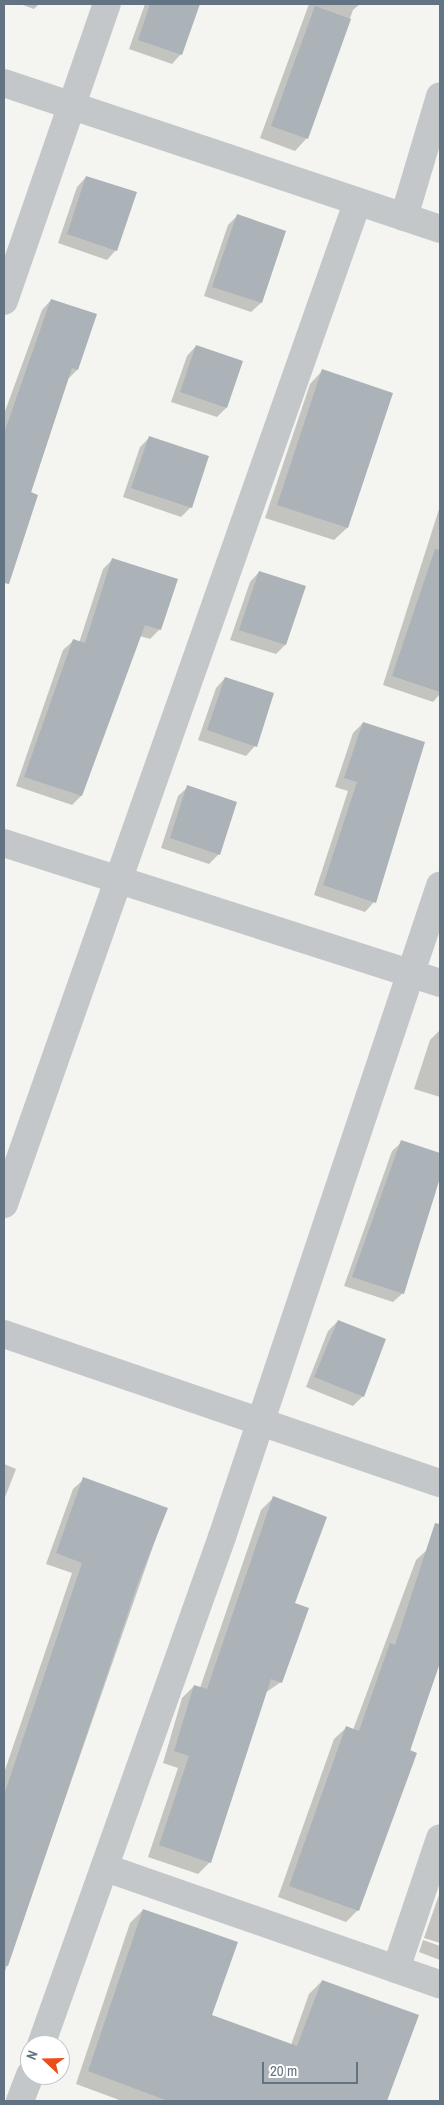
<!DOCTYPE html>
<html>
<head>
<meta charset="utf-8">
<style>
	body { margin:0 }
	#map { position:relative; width:444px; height:2105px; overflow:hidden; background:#f4f5f0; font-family:"Archivo Narrow",sans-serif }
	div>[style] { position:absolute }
	.shadow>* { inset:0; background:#0003 }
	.building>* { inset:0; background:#abb3b8 }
	.street>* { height:28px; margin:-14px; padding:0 14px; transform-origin:14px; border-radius:14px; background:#c4c7ca }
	span { translate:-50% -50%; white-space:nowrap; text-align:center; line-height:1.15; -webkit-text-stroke:5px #fff; paint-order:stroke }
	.frame { position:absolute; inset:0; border:5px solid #627483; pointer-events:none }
	.north { position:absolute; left:20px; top:2035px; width:50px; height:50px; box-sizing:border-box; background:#fff; border:1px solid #c0c7cd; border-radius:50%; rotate:291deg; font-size:14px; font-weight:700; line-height:20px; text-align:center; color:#627483 }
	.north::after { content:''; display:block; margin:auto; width:18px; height:22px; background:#ea4e1b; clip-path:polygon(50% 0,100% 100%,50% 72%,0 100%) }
	.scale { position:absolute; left:262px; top:2062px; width:96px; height:22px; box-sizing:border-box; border:2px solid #627483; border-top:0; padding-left:6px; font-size:15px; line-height:18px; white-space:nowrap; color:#627483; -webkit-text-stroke:4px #fff; paint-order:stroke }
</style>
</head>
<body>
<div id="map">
	<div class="shadow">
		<div style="clip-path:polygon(20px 4px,39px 4px,34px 9px)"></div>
		<div style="clip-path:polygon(145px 4px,199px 4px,181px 54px,172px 64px,129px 49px)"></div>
		<div style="clip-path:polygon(309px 4px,360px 4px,353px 10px,306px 139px,295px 151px,260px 138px)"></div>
		<div style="clip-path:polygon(86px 177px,116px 250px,107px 260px,58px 243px,77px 187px)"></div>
		<div style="clip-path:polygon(237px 216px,285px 232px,261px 303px,251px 312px,204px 296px,228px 225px)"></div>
		<div style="clip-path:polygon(51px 300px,77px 370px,68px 379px,7px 566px,4px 414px,42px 310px)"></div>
		<div style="clip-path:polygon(196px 346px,226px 408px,217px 417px,171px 402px,187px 356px)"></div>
		<div style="clip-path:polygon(322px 371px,391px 394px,347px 528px,334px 540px,265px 518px,310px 384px)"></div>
		<div style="clip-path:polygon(149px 438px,191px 507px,181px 517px,123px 497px,140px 447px)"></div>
		<div style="clip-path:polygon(440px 506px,440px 694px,433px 702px,383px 685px)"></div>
		<div style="clip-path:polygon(113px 559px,160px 629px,150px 639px,140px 636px,81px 796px,72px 805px,16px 786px,63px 650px,73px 641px,79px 643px,103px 569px)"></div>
		<div style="clip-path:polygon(259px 572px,305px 587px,285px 645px,276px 654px,230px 640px,250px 582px)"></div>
		<div style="clip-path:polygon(225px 678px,255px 746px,246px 756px,198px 740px,216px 688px)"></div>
		<div style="clip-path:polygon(363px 723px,374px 902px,365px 912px,314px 895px,348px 791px,335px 787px,353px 733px)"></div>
		<div style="clip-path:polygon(188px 787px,219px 854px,209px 864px,161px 848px,178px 796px)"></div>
		<div style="clip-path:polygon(440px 1030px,440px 1097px,414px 1089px,430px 1040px)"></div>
		<div style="clip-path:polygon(402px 1142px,440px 1154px,440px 1175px,403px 1293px,393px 1302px,344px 1286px,392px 1151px)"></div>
		<div style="clip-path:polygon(338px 1321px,363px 1396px,353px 1406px,306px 1387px,328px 1331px)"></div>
		<div style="clip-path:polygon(4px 1464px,16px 1469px,4px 1500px)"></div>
		<div style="clip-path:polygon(84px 1479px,166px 1509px,4px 1974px,4px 1773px,72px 1573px,46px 1564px,73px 1489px)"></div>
		<div style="clip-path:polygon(273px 1498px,293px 1603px,281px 1682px,265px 1693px,210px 1862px,198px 1874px,148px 1857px,178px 1768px,163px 1763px,182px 1698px,194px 1686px,200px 1688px,261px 1510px)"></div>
		<div style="clip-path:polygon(428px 1549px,440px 1553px,440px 1660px,358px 1910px,346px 1922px,278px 1897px,334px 1739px,346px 1728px,353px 1730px,416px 1560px)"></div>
		<div style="clip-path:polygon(440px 1892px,440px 1943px,424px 1938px)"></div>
		<div style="clip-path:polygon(143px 1910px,210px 2016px,291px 2045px,309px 1994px,322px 1981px,418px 2016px,386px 2101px,122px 2101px,76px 2084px,130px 1923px)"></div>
		<div style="clip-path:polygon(423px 1940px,440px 1946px,440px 1960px,419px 1952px)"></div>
	</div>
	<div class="building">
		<div style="clip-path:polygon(150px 4px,200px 4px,182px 55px,138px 40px)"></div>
		<div style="clip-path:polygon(315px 6px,351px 19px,308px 139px,271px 126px)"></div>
		<div style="clip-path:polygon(86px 176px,137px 192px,117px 251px,67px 234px)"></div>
		<div style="clip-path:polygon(237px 214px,286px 231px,262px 303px,212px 287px)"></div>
		<div style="clip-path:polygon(51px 299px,97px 314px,78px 370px,72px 368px,31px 492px,38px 495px,9px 584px,4px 583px,4px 433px)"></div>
		<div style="clip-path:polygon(196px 345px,243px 361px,227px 408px,180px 392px)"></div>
		<div style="clip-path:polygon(322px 369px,393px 393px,348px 528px,277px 505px)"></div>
		<div style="clip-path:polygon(149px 436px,209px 456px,192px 508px,131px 488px)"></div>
		<div style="clip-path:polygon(435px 549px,440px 550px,440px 692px,392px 676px)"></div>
		<div style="clip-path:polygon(112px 558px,178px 579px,161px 630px,145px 625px,82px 796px,24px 777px,73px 639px,85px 643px)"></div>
		<div style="clip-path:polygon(259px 571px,306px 586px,286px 645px,239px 630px)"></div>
		<div style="clip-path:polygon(225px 677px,274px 693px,257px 747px,207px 730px)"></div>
		<div style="clip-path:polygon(363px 722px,425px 742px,376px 903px,323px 885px,357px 782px,344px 778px)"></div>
		<div style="clip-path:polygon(187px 785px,237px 802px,220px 855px,170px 838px)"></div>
		<div style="clip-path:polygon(401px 1140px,440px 1153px,440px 1178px,404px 1294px,352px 1277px)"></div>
		<div style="clip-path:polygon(338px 1320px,386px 1339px,364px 1397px,314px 1377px)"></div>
		<div style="clip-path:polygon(83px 1477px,168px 1508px,138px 1583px,8px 1966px,4px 1965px,4px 1795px,82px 1563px,56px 1553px)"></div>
		<div style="clip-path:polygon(273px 1496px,327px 1517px,295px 1603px,309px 1608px,282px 1683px,271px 1679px,211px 1863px,159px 1845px,189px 1756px,174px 1751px,194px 1685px,207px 1689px)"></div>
		<div style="clip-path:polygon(435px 1523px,440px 1524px,440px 1663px,410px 1750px,417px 1753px,359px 1911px,289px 1886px,346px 1726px,359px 1731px,390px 1643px,395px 1645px)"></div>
		<div style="clip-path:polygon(143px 1909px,238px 1942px,212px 2015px,297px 2046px,322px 1980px,419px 2015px,387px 2101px,168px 2101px,88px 2071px)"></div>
	</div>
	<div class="street">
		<div style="left:4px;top:83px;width:460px;rotate:18.5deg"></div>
		<div style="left:404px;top:217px;width:126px;rotate:-73.4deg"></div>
		<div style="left:4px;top:301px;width:314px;rotate:-70.9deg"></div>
		<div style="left:4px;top:843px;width:458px;rotate:17.8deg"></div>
		<div style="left:4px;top:1204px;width:1061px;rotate:-70.57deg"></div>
		<div style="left:4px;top:1334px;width:461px;rotate:18.9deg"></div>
		<div style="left:106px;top:1868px;width:354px;rotate:19.2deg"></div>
		<div style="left:396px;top:1969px;width:138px;rotate:-71.4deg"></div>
		<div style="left:41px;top:2045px;width:539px;rotate:-70.39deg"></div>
		<div style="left:222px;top:1537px;width:687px;rotate:-71.49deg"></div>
		<div style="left:20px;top:2101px;width:28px;rotate:-69deg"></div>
	</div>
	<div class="frame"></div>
	<div class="north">N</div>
	<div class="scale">20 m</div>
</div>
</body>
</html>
